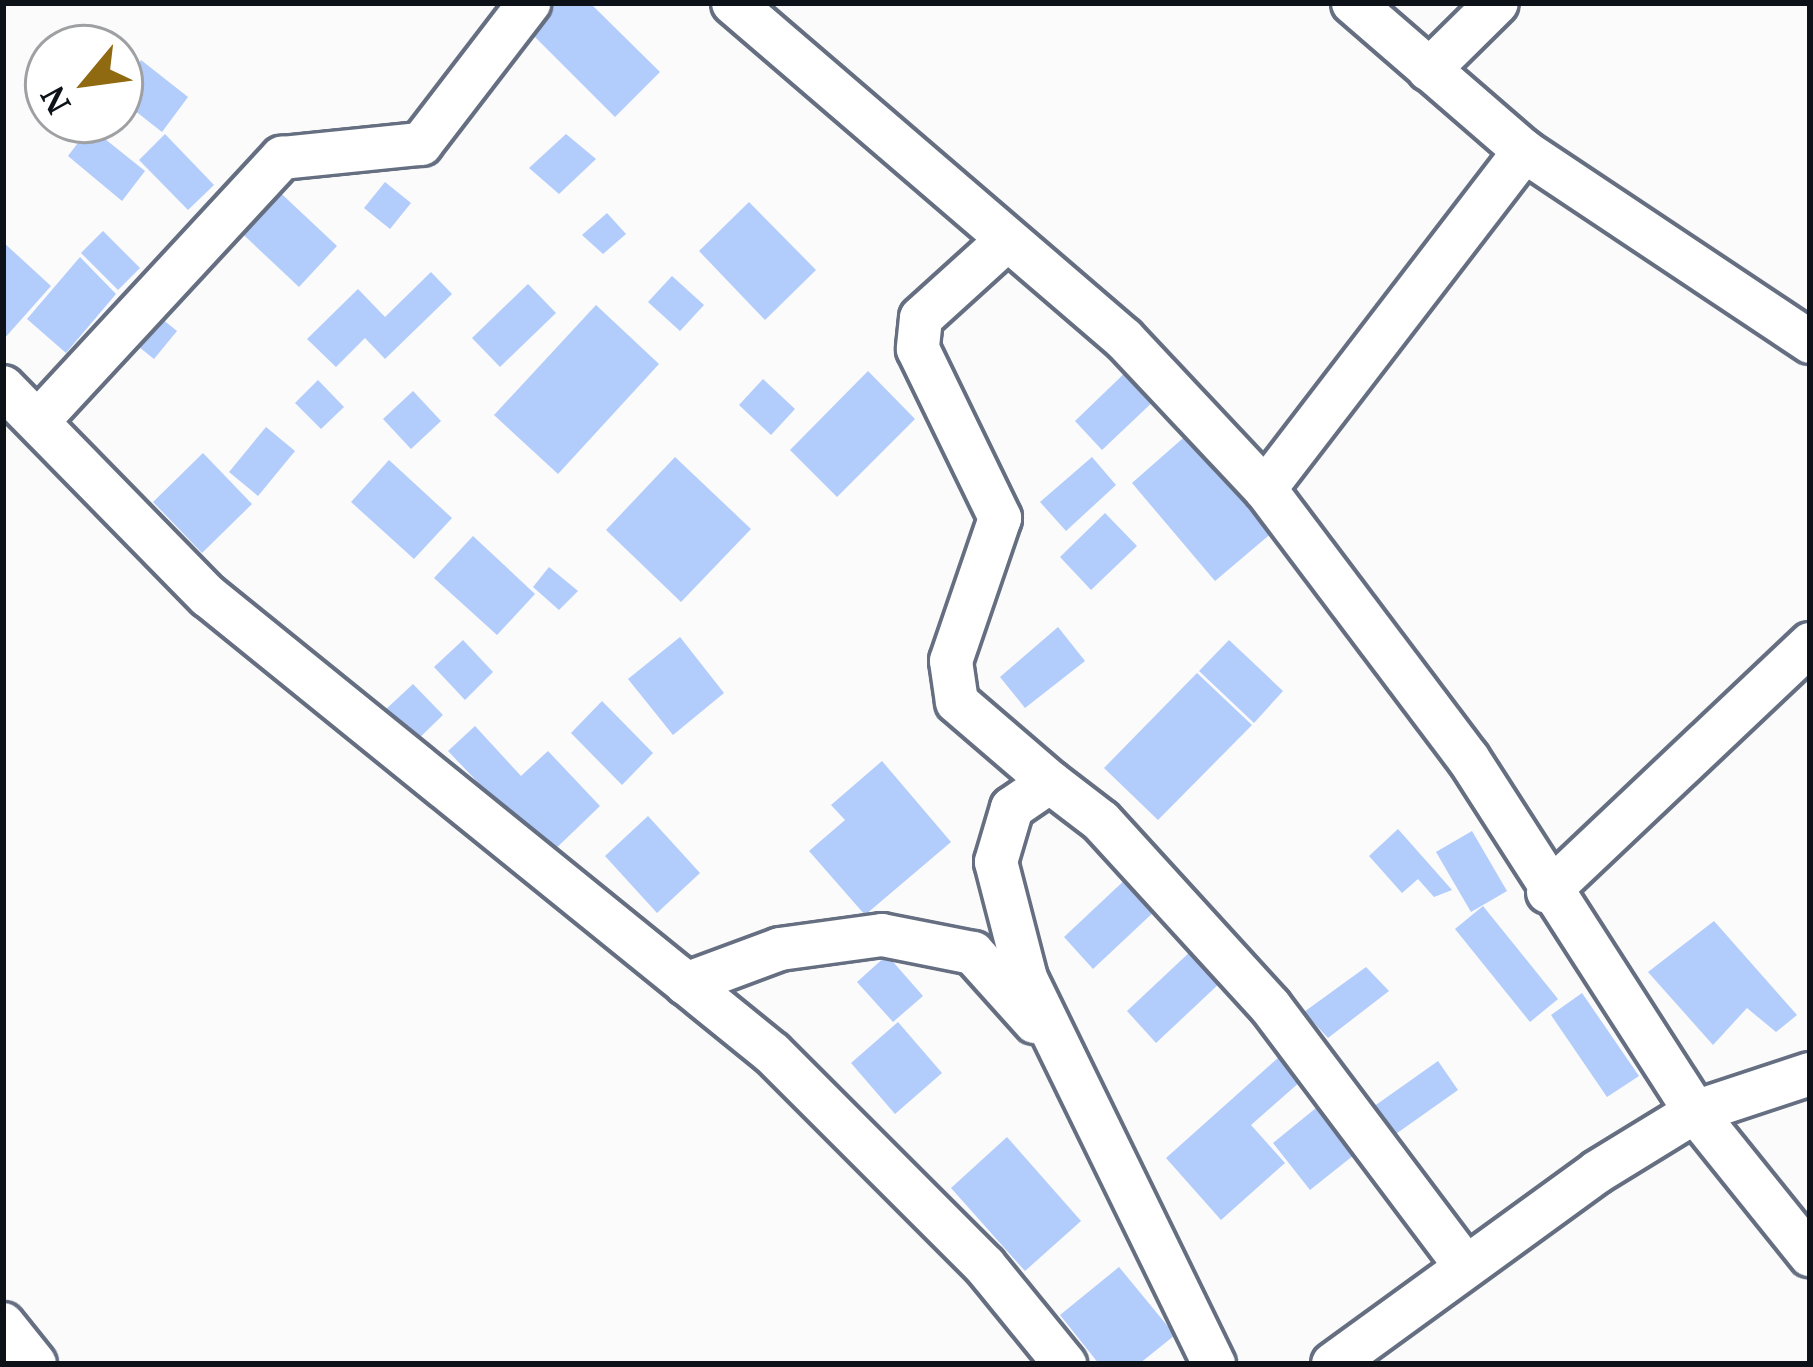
<!DOCTYPE html>
<html>
<head>
<meta charset="utf-8">
<style>
	body { margin:0 }
	#map { position:relative; width:1813px; height:1367px; overflow:hidden; background:#fbfbfb; font-family:"PT Serif",serif }
	div>[style] { position:absolute }
	.building>* { inset:0; background:#b2ccfb }
	.roads { filter:drop-shadow(3px 0 #656f81) drop-shadow(-3px 0 #656f81) drop-shadow(0 3px #656f81) drop-shadow(0 -3px #656f81) }
	.minor>* { height:42px; margin:-21px; padding:0 21px; transform-origin:21px; border-radius:21px; background:#fff }
	span { translate:-50% -50%; white-space:nowrap; text-align:center; line-height:1.15; -webkit-text-stroke:9px #fff; paint-order:stroke }
	.frame { position:absolute; inset:0; border:6px solid #0d1118; pointer-events:none }
	.north { position:absolute; left:24px; top:24px; width:120px; height:120px; box-sizing:border-box; background:#fff; border:3px solid #9ea0a3; border-radius:50%; rotate:241deg; font-size:33px; font-weight:700; line-height:48px; text-align:center; color:#0d1118 }
	.north::after { content:''; display:block; margin:auto; width:42px; height:54px; background:#906a11; clip-path:polygon(50% 0,100% 100%,50% 72%,0 100%) }
</style>
</head>
<body>
<div id="map">
	<div class="building">
		<div style="clip-path:polygon(551px 3px,590px 3px,660px 72px,615px 117px,526px 28px)"></div>
		<div style="clip-path:polygon(141px 60px,188px 97px,162px 132px,120px 99px)"></div>
		<div style="clip-path:polygon(90px 127px,145px 171px,122px 201px,68px 156px)"></div>
		<div style="clip-path:polygon(165px 134px,214px 185px,188px 210px,139px 160px)"></div>
		<div style="clip-path:polygon(566px 134px,596px 159px,559px 194px,529px 168px)"></div>
		<div style="clip-path:polygon(385px 182px,411px 203px,390px 229px,364px 208px)"></div>
		<div style="clip-path:polygon(270px 183px,337px 246px,299px 287px,232px 224px)"></div>
		<div style="clip-path:polygon(749px 202px,816px 270px,765px 320px,699px 251px)"></div>
		<div style="clip-path:polygon(607px 213px,626px 234px,603px 254px,582px 235px)"></div>
		<div style="clip-path:polygon(103px 231px,140px 268px,118px 290px,81px 253px)"></div>
		<div style="clip-path:polygon(3px 242px,51px 286px,3px 340px)"></div>
		<div style="clip-path:polygon(80px 257px,116px 294px,66px 353px,27px 319px)"></div>
		<div style="clip-path:polygon(431px 272px,452px 294px,385px 359px,365px 338px,336px 367px,307px 339px,358px 289px,385px 317px)"></div>
		<div style="clip-path:polygon(672px 276px,704px 305px,680px 331px,648px 302px)"></div>
		<div style="clip-path:polygon(528px 284px,556px 313px,500px 367px,472px 338px)"></div>
		<div style="clip-path:polygon(596px 305px,659px 364px,558px 474px,494px 415px)"></div>
		<div style="clip-path:polygon(151px 310px,177px 331px,154px 359px,129px 339px)"></div>
		<div style="clip-path:polygon(1131px 367px,1159px 396px,1102px 450px,1075px 421px)"></div>
		<div style="clip-path:polygon(868px 371px,915px 419px,837px 497px,790px 450px)"></div>
		<div style="clip-path:polygon(763px 379px,795px 409px,771px 435px,739px 405px)"></div>
		<div style="clip-path:polygon(318px 380px,344px 407px,321px 429px,295px 403px)"></div>
		<div style="clip-path:polygon(413px 391px,441px 421px,411px 449px,383px 419px)"></div>
		<div style="clip-path:polygon(266px 427px,295px 451px,258px 496px,229px 472px)"></div>
		<div style="clip-path:polygon(1190px 432px,1274px 531px,1215px 581px,1132px 483px)"></div>
		<div style="clip-path:polygon(203px 453px,252px 504px,202px 553px,153px 502px)"></div>
		<div style="clip-path:polygon(675px 457px,751px 529px,681px 602px,606px 530px)"></div>
		<div style="clip-path:polygon(1092px 457px,1116px 485px,1066px 531px,1040px 502px)"></div>
		<div style="clip-path:polygon(389px 460px,452px 518px,414px 559px,351px 502px)"></div>
		<div style="clip-path:polygon(1105px 513px,1137px 546px,1091px 590px,1060px 557px)"></div>
		<div style="clip-path:polygon(473px 536px,535px 594px,497px 635px,434px 578px)"></div>
		<div style="clip-path:polygon(549px 567px,578px 591px,559px 610px,533px 587px)"></div>
		<div style="clip-path:polygon(1058px 627px,1085px 661px,1025px 708px,1000px 677px)"></div>
		<div style="clip-path:polygon(680px 637px,724px 693px,673px 735px,628px 679px)"></div>
		<div style="clip-path:polygon(463px 640px,493px 672px,465px 700px,434px 667px)"></div>
		<div style="clip-path:polygon(1229px 640px,1283px 691px,1254px 723px,1199px 671px)"></div>
		<div style="clip-path:polygon(1197px 673px,1252px 725px,1158px 820px,1104px 768px)"></div>
		<div style="clip-path:polygon(413px 684px,443px 715px,414px 743px,384px 711px)"></div>
		<div style="clip-path:polygon(602px 701px,653px 753px,622px 785px,571px 733px)"></div>
		<div style="clip-path:polygon(475px 726px,521px 776px,548px 751px,600px 806px,548px 856px,448px 751px)"></div>
		<div style="clip-path:polygon(882px 761px,951px 842px,865px 915px,809px 851px,845px 820px,831px 805px)"></div>
		<div style="clip-path:polygon(648px 816px,700px 873px,657px 913px,605px 856px)"></div>
		<div style="clip-path:polygon(1398px 829px,1452px 890px,1434px 897px,1418px 879px,1402px 893px,1369px 856px)"></div>
		<div style="clip-path:polygon(1472px 831px,1507px 891px,1471px 912px,1436px 852px)"></div>
		<div style="clip-path:polygon(1129px 876px,1158px 908px,1093px 969px,1064px 937px)"></div>
		<div style="clip-path:polygon(1483px 906px,1558px 999px,1530px 1022px,1455px 929px)"></div>
		<div style="clip-path:polygon(1714px 921px,1797px 1015px,1776px 1032px,1747px 1008px,1713px 1045px,1648px 972px)"></div>
		<div style="clip-path:polygon(1192px 950px,1221px 982px,1156px 1043px,1127px 1011px)"></div>
		<div style="clip-path:polygon(887px 955px,923px 996px,893px 1022px,857px 982px)"></div>
		<div style="clip-path:polygon(1366px 967px,1389px 991px,1328px 1038px,1304px 1012px)"></div>
		<div style="clip-path:polygon(1582px 993px,1639px 1076px,1607px 1097px,1551px 1015px)"></div>
		<div style="clip-path:polygon(898px 1022px,942px 1073px,895px 1114px,851px 1063px)"></div>
		<div style="clip-path:polygon(1279px 1057px,1301px 1081px,1251px 1125px,1285px 1163px,1221px 1220px,1166px 1158px)"></div>
		<div style="clip-path:polygon(1438px 1061px,1458px 1090px,1393px 1136px,1373px 1107px)"></div>
		<div style="clip-path:polygon(1316px 1108px,1354px 1155px,1310px 1190px,1273px 1143px)"></div>
		<div style="clip-path:polygon(1007px 1137px,1081px 1221px,1025px 1271px,951px 1188px)"></div>
		<div style="clip-path:polygon(1119px 1267px,1175px 1335px,1139px 1364px,1099px 1364px,1060px 1315px)"></div>
	</div>
	<div class="roads">
		<div class="minor">
			<div style="left:733px;top:3px;width:516px;rotate:40.67deg"></div>
			<div style="left:1124px;top:339px;width:206px;rotate:46.8deg"></div>
			<div style="left:1265px;top:489px;width:337px;rotate:53deg"></div>
			<div style="left:1468px;top:758px;width:421px;rotate:57.3deg"></div>
			<div style="left:1695px;top:1112px;width:184px;rotate:51.2deg"></div>
			<div style="left:1353px;top:3px;width:226px;rotate:40.9deg"></div>
			<div style="left:1524px;top:151px;width:344px;rotate:33.7deg"></div>
			<div style="left:1429px;top:70px;width:95px;rotate:-44.6deg"></div>
			<div style="left:1007px;top:240px;width:116px;rotate:137.8deg"></div>
			<div style="left:921px;top:318px;width:31px;rotate:96deg"></div>
			<div style="left:918px;top:349px;width:188px;rotate:64.1deg"></div>
			<div style="left:1000px;top:518px;width:151px;rotate:108.9deg"></div>
			<div style="left:951px;top:661px;width:41px;rotate:81.7deg"></div>
			<div style="left:957px;top:702px;width:123px;rotate:40.7deg"></div>
			<div style="left:3px;top:387px;width:293px;rotate:45.6deg"></div>
			<div style="left:208px;top:596px;width:726px;rotate:39.02deg"></div>
			<div style="left:772px;top:1053px;width:301px;rotate:45deg"></div>
			<div style="left:985px;top:1266px;width:127px;rotate:50.8deg"></div>
			<div style="left:41px;top:418px;width:355px;rotate:-47.2deg"></div>
			<div style="left:282px;top:158px;width:140px;rotate:-5.8deg"></div>
			<div style="left:421px;top:144px;width:178px;rotate:-52.5deg"></div>
			<div style="left:1265px;top:489px;width:426px;rotate:-52.5deg"></div>
			<div style="left:1548px;top:892px;width:361px;rotate:-43.4deg"></div>
			<div style="left:686px;top:984px;width:100px;rotate:-20.4deg"></div>
			<div style="left:780px;top:949px;width:103px;rotate:-7.8deg"></div>
			<div style="left:882px;top:935px;width:93px;rotate:11.2deg"></div>
			<div style="left:973px;top:953px;width:93px;rotate:48.1deg"></div>
			<div style="left:3px;top:1324px;width:51px;rotate:51.3deg"></div>
			<div style="left:1214px;top:1364px;width:429px;rotate:-116deg"></div>
			<div style="left:1026px;top:978px;width:120px;rotate:-104.5deg"></div>
			<div style="left:996px;top:862px;width:56px;rotate:-73.5deg"></div>
			<div style="left:1012px;top:808px;width:46px;rotate:-34.4deg"></div>
			<div style="left:1050px;top:782px;width:64px;rotate:37.4deg"></div>
			<div style="left:1101px;top:821px;width:251px;rotate:47.6deg"></div>
			<div style="left:1270px;top:1006px;width:326px;rotate:53.1deg"></div>
			<div style="left:1333px;top:1364px;width:326px;rotate:-36deg"></div>
			<div style="left:1597px;top:1172px;width:115px;rotate:-31.5deg"></div>
			<div style="left:1695px;top:1112px;width:121px;rotate:-18.3deg"></div>
		</div>
	</div>
	<div class="frame"></div>
	<div class="north">N</div>
</div>
</body>
</html>
